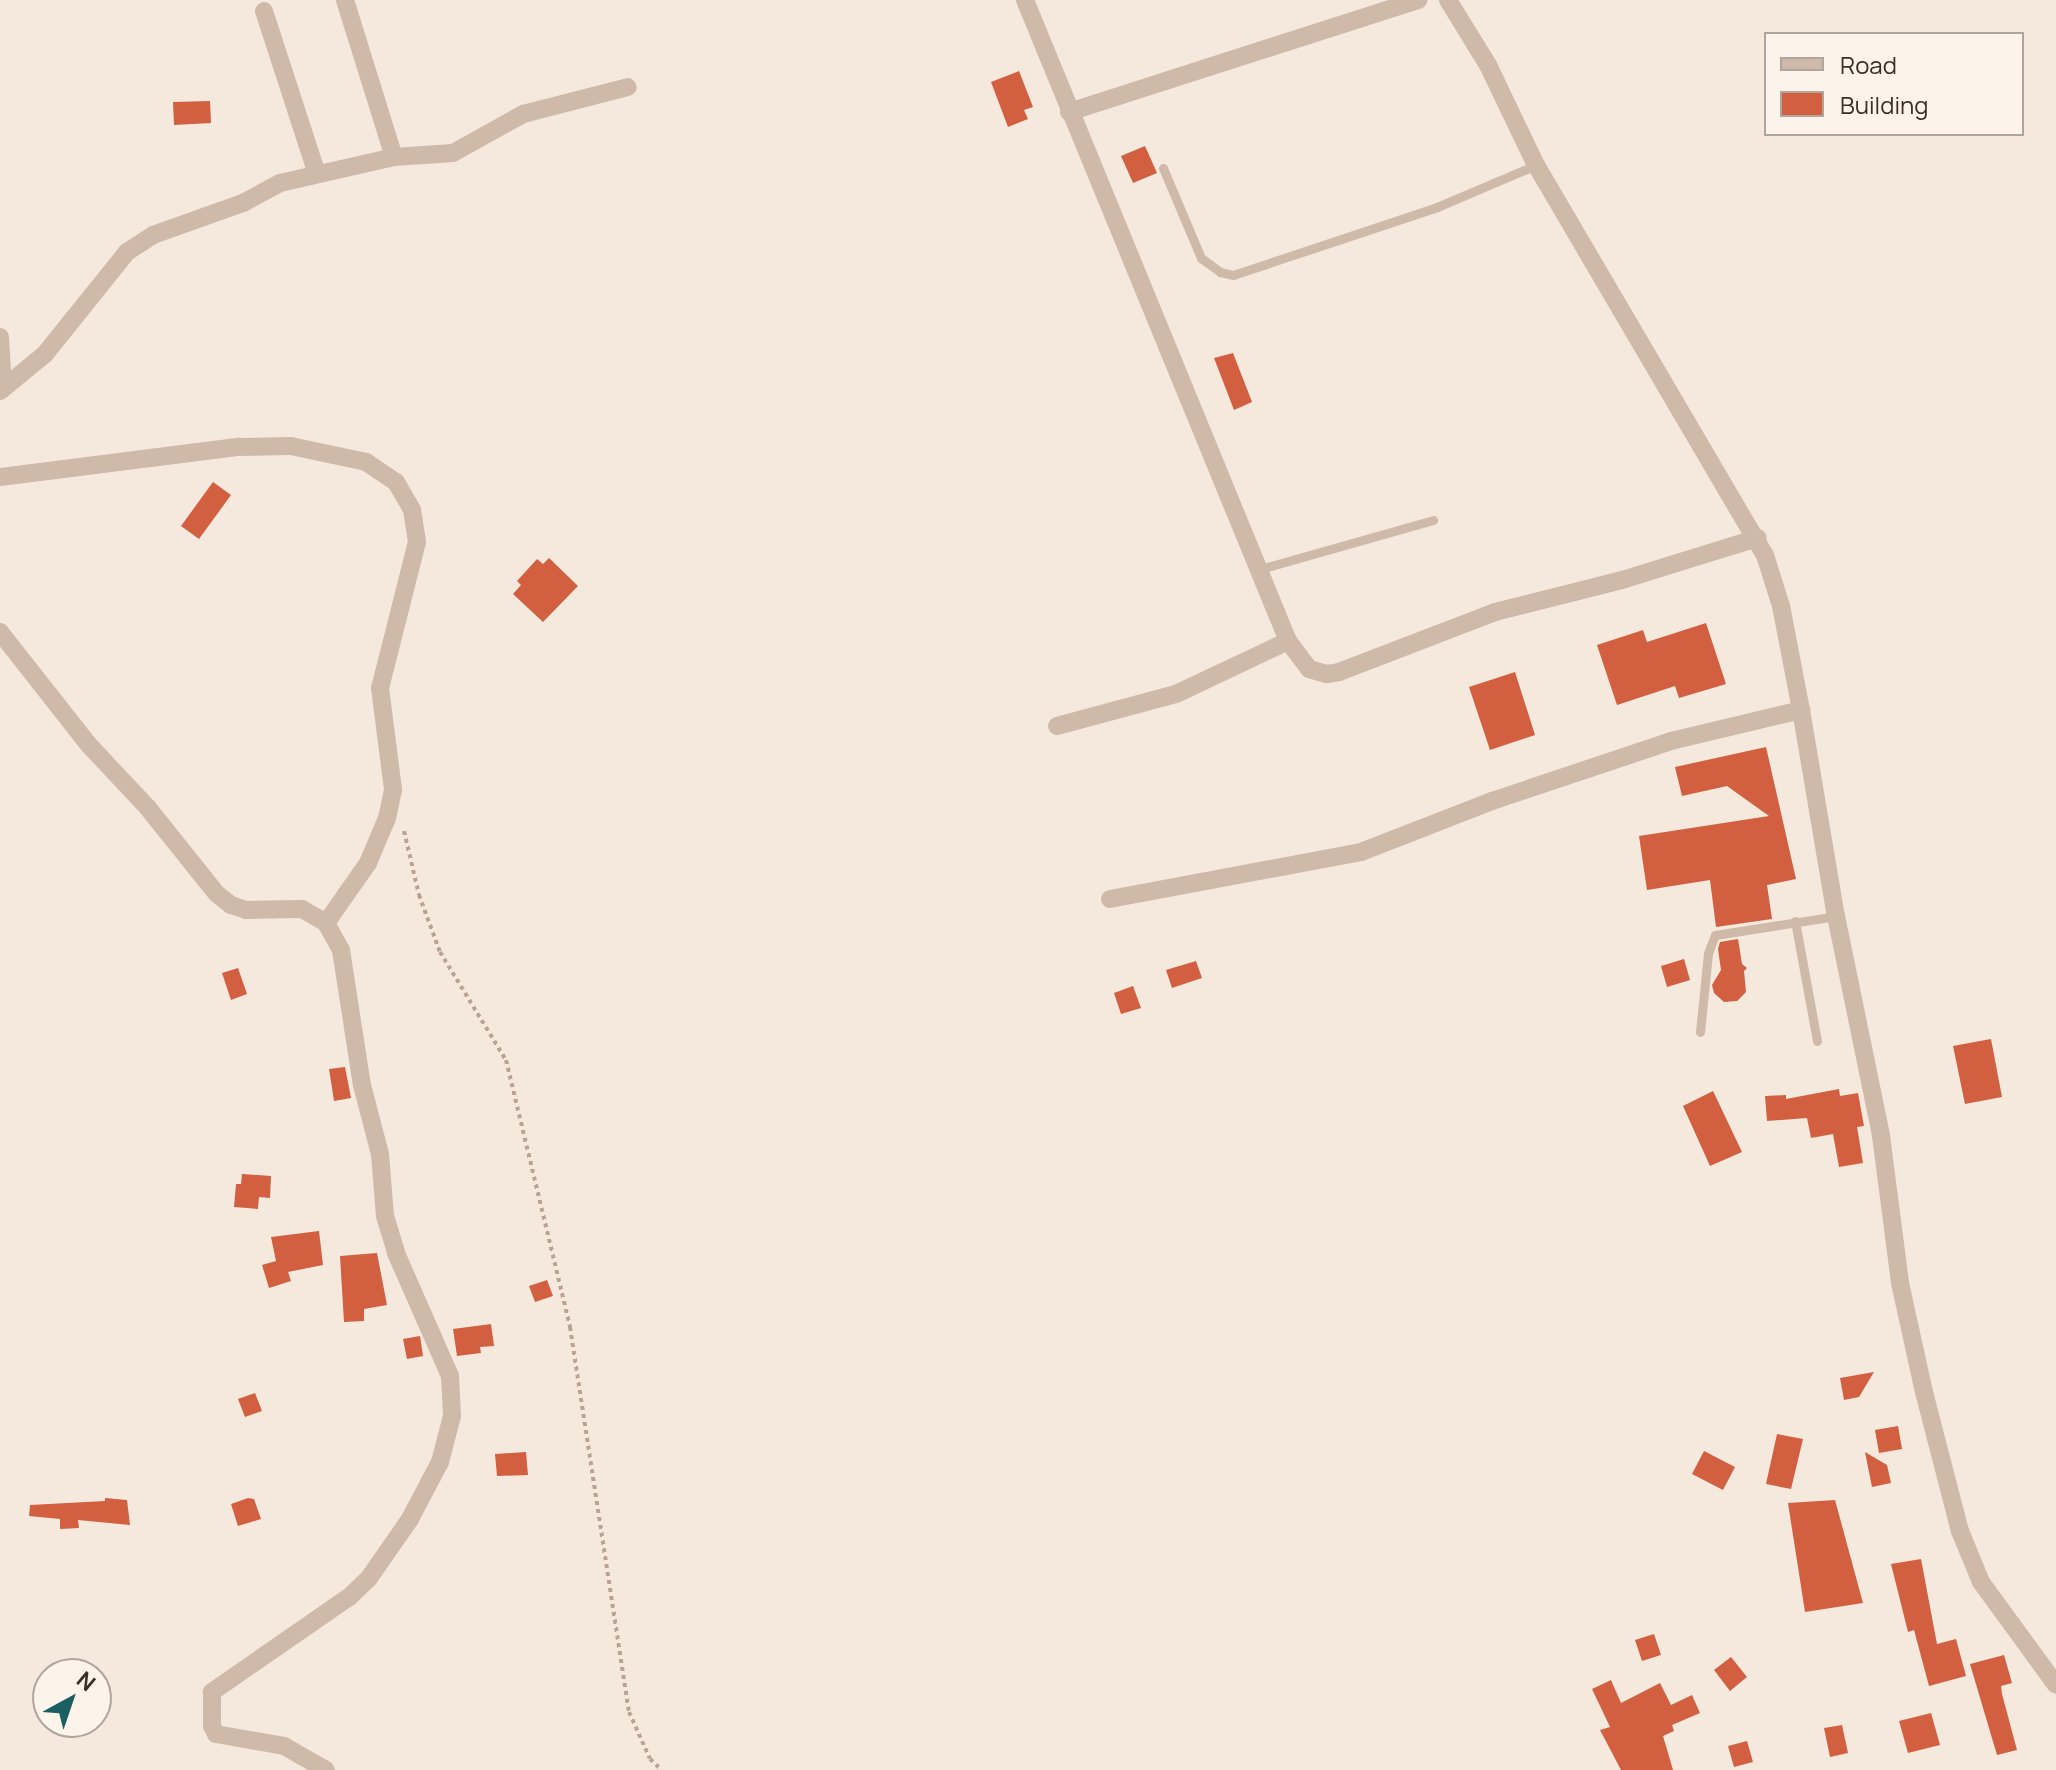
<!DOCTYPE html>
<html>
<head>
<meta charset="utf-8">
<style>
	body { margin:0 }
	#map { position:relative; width:2056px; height:1770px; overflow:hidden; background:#f5e9de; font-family:Manrope,sans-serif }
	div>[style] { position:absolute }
	.building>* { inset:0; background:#d15f40 }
	.path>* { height:4px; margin-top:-2px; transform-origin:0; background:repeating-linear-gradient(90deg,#bba292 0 4px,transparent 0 8px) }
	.service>* { height:9px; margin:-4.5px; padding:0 4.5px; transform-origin:4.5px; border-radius:4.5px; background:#cfb9a8 }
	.minor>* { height:18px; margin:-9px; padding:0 9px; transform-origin:9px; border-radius:9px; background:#cfb9a8 }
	span { translate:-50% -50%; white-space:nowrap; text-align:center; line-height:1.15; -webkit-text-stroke:6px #fcf4eb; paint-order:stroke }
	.legend { position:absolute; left:1764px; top:32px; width:260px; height:104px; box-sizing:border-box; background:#fcf4eb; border:2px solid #afa59d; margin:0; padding:10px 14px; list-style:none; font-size:24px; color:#3b2e29 }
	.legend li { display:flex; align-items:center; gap:16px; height:40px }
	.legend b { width:40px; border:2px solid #afa59d }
	.north { position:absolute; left:32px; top:1658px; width:80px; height:80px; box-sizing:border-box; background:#fcf4eb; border:2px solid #afa59d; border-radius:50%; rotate:40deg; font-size:22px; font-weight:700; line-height:32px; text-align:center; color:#3b2e29 }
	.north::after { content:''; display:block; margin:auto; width:28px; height:36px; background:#1a5f61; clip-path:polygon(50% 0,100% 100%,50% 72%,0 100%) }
</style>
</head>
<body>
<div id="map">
	<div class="building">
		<div style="clip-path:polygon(1019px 71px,1033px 107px,1024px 110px,1028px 119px,1008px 127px,991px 82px)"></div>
		<div style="clip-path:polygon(210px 101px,211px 123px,174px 125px,173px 102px)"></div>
		<div style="clip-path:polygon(1145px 146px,1157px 173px,1133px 183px,1121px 156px)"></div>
		<div style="clip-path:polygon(1233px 353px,1252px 402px,1234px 410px,1214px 358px)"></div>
		<div style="clip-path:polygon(213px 482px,231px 495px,199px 539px,181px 526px)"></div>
		<div style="clip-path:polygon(549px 558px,578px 586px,543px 622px,513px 594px,521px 585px,517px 581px,537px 559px,543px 564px)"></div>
		<div style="clip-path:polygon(1706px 623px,1726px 684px,1679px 698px,1675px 686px,1617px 705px,1597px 645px,1643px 630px,1647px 642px)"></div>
		<div style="clip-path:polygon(1515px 672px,1535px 735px,1490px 750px,1469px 687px)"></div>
		<div style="clip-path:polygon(1766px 747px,1796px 879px,1767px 885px,1772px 919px,1716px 927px,1710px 880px,1647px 890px,1639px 836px,1769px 816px,1727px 786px,1682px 796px,1675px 767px)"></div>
		<div style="clip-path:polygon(1738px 939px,1742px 964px,1747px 968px,1744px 971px,1746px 992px,1737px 1001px,1724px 1002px,1714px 993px,1712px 985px,1721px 970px,1718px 949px,1720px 942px)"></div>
		<div style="clip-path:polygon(1684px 959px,1690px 980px,1667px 987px,1661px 966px)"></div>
		<div style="clip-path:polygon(1196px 961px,1202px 978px,1172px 988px,1166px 970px)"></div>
		<div style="clip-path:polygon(238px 968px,247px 994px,231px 1000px,222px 973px)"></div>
		<div style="clip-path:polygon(1133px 986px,1141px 1008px,1121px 1014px,1114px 993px)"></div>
		<div style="clip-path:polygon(1991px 1039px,2002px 1097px,1965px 1104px,1953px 1046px)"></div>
		<div style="clip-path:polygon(345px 1067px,351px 1098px,334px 1101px,329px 1069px)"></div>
		<div style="clip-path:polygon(1839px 1089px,1840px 1096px,1858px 1093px,1864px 1126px,1857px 1127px,1863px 1163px,1839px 1167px,1833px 1134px,1811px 1138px,1807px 1118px,1767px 1121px,1765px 1096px,1786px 1095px,1786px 1099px)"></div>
		<div style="clip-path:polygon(1713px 1091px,1742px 1152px,1710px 1166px,1683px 1106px)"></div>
		<div style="clip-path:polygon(242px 1174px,271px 1176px,270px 1198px,259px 1197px,258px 1209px,234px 1207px,236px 1184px,241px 1184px)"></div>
		<div style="clip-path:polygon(319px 1231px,323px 1265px,288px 1272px,291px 1281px,269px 1288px,262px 1265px,276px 1261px,271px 1237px)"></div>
		<div style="clip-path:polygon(377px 1253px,387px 1305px,364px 1309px,364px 1321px,344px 1322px,340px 1256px)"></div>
		<div style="clip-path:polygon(547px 1280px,553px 1296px,535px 1302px,529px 1286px)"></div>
		<div style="clip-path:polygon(491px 1324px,494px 1346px,480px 1347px,481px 1353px,457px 1356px,453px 1329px)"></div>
		<div style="clip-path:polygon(420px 1336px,423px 1356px,407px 1359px,403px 1339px)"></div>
		<div style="clip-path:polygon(1874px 1372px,1859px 1397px,1844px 1400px,1840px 1378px)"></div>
		<div style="clip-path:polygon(255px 1393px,262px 1411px,245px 1417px,238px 1399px)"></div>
		<div style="clip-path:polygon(1898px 1426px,1902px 1449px,1879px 1453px,1875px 1430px)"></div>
		<div style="clip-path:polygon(1777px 1434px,1803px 1439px,1791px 1489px,1766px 1484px)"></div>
		<div style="clip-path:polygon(1704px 1451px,1735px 1467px,1723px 1490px,1692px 1474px)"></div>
		<div style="clip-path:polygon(526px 1452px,528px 1475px,497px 1476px,495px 1454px)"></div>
		<div style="clip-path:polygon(1865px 1452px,1887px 1465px,1891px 1483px,1872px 1487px)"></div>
		<div style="clip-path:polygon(105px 1498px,127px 1500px,130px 1525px,78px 1520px,79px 1528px,60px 1529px,60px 1519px,29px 1516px,30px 1505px,105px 1501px)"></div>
		<div style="clip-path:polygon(248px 1498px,254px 1499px,261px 1519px,238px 1526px,231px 1504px)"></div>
		<div style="clip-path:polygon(1835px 1500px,1863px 1603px,1805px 1612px,1788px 1503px)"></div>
		<div style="clip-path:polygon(1921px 1559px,1937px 1644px,1956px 1639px,1966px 1676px,1929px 1686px,1914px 1630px,1908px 1632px,1891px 1564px)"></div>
		<div style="clip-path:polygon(1654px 1634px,1661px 1655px,1642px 1661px,1635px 1640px)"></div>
		<div style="clip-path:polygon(2004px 1655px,2012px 1683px,2001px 1686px,2002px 1694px,2017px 1750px,1997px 1755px,1970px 1664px)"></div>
		<div style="clip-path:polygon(1731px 1657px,1747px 1677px,1730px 1691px,1714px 1670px)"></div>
		<div style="clip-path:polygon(1611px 1680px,1621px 1703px,1660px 1683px,1671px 1705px,1692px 1695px,1700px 1713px,1672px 1725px,1674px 1731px,1663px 1736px,1673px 1770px,1621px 1770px,1600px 1730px,1610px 1727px,1592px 1689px)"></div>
		<div style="clip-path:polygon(1931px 1713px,1940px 1745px,1908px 1753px,1899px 1721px)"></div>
		<div style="clip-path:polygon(1842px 1725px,1848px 1753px,1830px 1757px,1824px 1728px)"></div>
		<div style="clip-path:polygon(1747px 1741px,1753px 1762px,1734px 1767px,1728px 1746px)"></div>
	</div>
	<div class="path">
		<div style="left:404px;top:831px;width:66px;rotate:76.8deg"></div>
		<div style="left:419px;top:895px;width:61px;rotate:69.8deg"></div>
		<div style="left:440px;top:952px;width:127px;rotate:58.6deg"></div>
		<div style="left:506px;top:1060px;width:275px;rotate:76.5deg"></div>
		<div style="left:570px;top:1327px;width:389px;rotate:81.3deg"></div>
		<div style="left:629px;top:1712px;width:51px;rotate:65.9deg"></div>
		<div style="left:650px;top:1759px;width:16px;rotate:43deg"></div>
	</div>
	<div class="service">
		<div style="left:1163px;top:168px;width:98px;rotate:67.1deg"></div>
		<div style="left:1201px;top:258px;width:24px;rotate:36deg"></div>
		<div style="left:1220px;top:272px;width:13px;rotate:13deg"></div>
		<div style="left:1233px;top:275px;width:215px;rotate:-18.4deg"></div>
		<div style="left:1437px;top:207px;width:108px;rotate:-23deg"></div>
		<div style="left:1260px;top:569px;width:180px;rotate:-15.8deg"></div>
		<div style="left:1795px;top:921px;width:122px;rotate:79.6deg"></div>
		<div style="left:1700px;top:1032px;width:79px;rotate:-84.2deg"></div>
		<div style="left:1708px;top:953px;width:19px;rotate:-69deg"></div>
		<div style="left:1715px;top:935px;width:122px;rotate:-8.9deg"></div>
	</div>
	<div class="minor">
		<div style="left:345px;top:0;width:164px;rotate:72.7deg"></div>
		<div style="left:1025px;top:0;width:693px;rotate:67.69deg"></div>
		<div style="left:1288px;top:641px;width:35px;rotate:53deg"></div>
		<div style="left:1309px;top:669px;width:19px;rotate:16deg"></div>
		<div style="left:1327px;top:674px;width:12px;rotate:-9deg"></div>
		<div style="left:1339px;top:672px;width:167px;rotate:-21deg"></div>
		<div style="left:1495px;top:612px;width:131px;rotate:-14.1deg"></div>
		<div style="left:1622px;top:580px;width:142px;rotate:-17.2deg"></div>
		<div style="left:1448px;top:0;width:76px;rotate:58.4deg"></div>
		<div style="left:1488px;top:65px;width:111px;rotate:64.4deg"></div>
		<div style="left:1536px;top:165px;width:452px;rotate:59.6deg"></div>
		<div style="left:1765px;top:555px;width:53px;rotate:72.6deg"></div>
		<div style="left:1781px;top:606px;width:106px;rotate:79.1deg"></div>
		<div style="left:1801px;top:710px;width:209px;rotate:80.4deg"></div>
		<div style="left:1836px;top:916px;width:225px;rotate:78.4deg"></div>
		<div style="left:1881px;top:1136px;width:148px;rotate:82.6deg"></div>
		<div style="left:1900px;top:1283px;width:112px;rotate:77.6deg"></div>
		<div style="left:1924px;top:1392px;width:144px;rotate:75.5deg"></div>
		<div style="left:1960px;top:1531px;width:55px;rotate:67.6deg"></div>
		<div style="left:1981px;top:1582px;width:127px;rotate:53.9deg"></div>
		<div style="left:264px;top:11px;width:171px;rotate:72deg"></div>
		<div style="left:1069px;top:112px;width:367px;rotate:-17.8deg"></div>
		<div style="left:0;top:337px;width:51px;rotate:86.6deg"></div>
		<div style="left:0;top:391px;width:58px;rotate:-39.4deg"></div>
		<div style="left:45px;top:354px;width:131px;rotate:-51.2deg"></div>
		<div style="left:127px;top:252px;width:31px;rotate:-33deg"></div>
		<div style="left:153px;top:235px;width:96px;rotate:-19.6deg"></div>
		<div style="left:243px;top:203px;width:42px;rotate:-28.4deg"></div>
		<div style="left:280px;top:183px;width:117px;rotate:-12.8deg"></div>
		<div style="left:394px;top:157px;width:59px;rotate:-3.9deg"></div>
		<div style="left:453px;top:153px;width:80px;rotate:-29.1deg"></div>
		<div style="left:523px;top:114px;width:108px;rotate:-14.4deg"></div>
		<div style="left:0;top:477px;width:241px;rotate:-7.2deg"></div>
		<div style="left:239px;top:447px;width:52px;rotate:-1.1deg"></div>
		<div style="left:291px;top:446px;width:77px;rotate:12deg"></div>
		<div style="left:366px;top:462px;width:36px;rotate:34deg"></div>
		<div style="left:396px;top:482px;width:32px;rotate:60deg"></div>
		<div style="left:412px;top:510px;width:32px;rotate:81deg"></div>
		<div style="left:417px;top:542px;width:151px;rotate:104.2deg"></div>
		<div style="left:380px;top:688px;width:103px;rotate:82.7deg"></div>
		<div style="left:393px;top:790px;width:29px;rotate:102deg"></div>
		<div style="left:387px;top:818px;width:49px;rotate:112.9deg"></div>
		<div style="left:368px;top:863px;width:73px;rotate:125deg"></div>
		<div style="left:0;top:632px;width:142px;rotate:51.8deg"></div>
		<div style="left:88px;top:744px;width:88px;rotate:46.8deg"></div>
		<div style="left:148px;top:808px;width:110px;rotate:51.3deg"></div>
		<div style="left:217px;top:894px;width:18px;rotate:38deg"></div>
		<div style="left:231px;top:905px;width:16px;rotate:18deg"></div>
		<div style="left:246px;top:910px;width:56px;rotate:-1deg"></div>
		<div style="left:302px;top:909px;width:28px;rotate:30deg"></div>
		<div style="left:326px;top:923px;width:31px;rotate:61deg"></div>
		<div style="left:341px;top:950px;width:137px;rotate:81.2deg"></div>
		<div style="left:362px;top:1085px;width:71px;rotate:75.4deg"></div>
		<div style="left:380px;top:1154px;width:62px;rotate:85.4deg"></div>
		<div style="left:385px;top:1216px;width:39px;rotate:73deg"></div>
		<div style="left:396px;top:1253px;width:134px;rotate:66.3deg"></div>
		<div style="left:450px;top:1376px;width:40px;rotate:87.1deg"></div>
		<div style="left:452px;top:1416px;width:48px;rotate:104.6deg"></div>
		<div style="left:440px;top:1462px;width:64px;rotate:117.8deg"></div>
		<div style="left:410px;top:1519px;width:72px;rotate:124.8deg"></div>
		<div style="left:369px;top:1578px;width:28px;rotate:136deg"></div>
		<div style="left:349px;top:1597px;width:167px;rotate:145.3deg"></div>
		<div style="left:212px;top:1692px;width:34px;rotate:90deg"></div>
		<div style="left:212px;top:1726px;width:9px;rotate:63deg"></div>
		<div style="left:216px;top:1734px;width:69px;rotate:10deg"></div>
		<div style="left:284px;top:1746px;width:48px;rotate:29.7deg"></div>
		<div style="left:1057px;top:726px;width:123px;rotate:-15.1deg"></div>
		<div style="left:1176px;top:694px;width:124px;rotate:-25.3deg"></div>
		<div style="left:1110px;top:899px;width:255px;rotate:-10.6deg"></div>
		<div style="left:1361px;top:852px;width:141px;rotate:-21.3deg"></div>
		<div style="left:1492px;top:801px;width:189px;rotate:-18.5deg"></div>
		<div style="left:1671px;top:741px;width:134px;rotate:-13.4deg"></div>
	</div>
	<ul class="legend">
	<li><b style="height:10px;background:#cfb9a8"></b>Road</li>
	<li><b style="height:22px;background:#d15f40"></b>Building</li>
	</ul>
	<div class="north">N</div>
</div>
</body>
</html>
